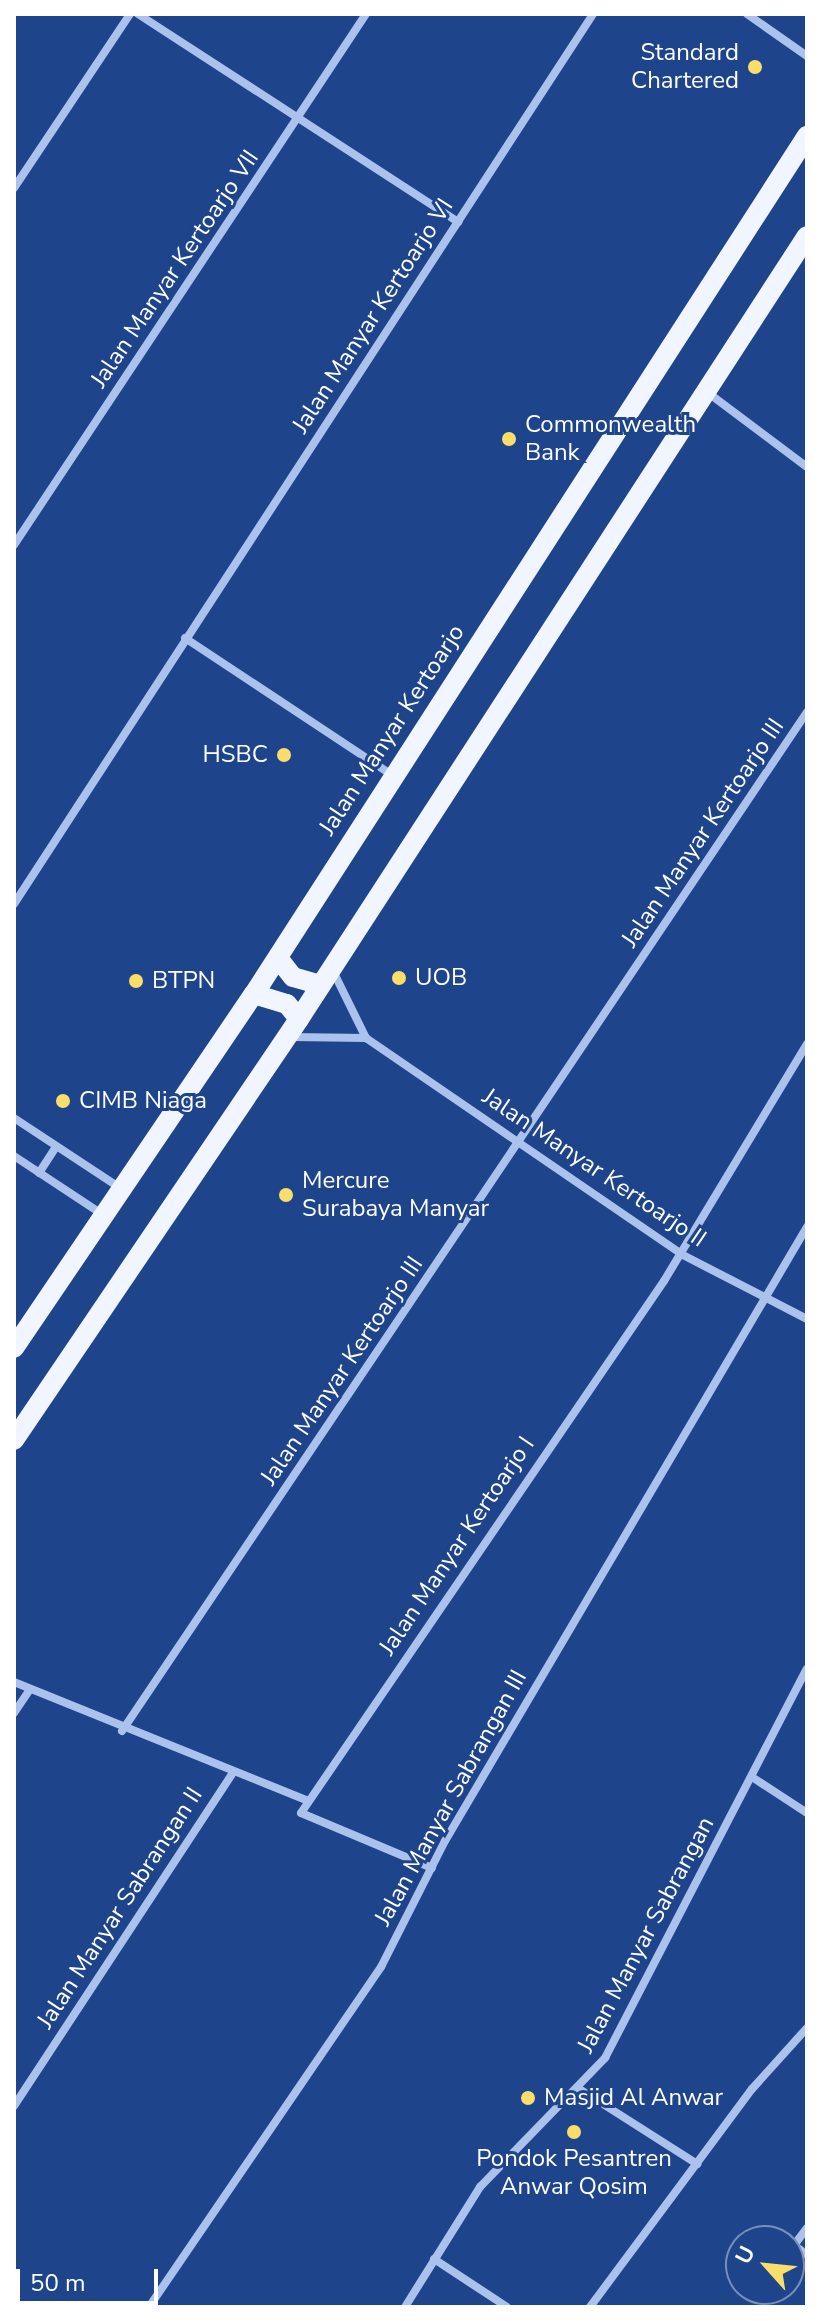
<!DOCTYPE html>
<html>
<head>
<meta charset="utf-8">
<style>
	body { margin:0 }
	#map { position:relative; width:821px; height:2321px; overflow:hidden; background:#1e448c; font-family:"Nunito Sans",sans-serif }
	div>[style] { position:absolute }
	.street>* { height:8px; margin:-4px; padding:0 4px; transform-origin:4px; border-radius:4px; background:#abc2ec }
	.primary>* { height:20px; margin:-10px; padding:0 10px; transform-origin:10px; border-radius:10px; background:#f0f5ff }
	.dots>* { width:22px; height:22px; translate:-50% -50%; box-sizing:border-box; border:4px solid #1e448c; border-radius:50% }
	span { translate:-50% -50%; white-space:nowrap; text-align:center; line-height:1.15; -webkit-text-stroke:6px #1e448c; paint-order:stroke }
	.poi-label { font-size:24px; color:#fff }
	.right { translate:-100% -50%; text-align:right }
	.left { translate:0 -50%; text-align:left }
	.street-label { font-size:24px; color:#fff }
	.frame { position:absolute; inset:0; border:16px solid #fff; pointer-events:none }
	.north { position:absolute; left:725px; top:2225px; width:80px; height:80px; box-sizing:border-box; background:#1e448c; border:2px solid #788fba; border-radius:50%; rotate:297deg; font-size:22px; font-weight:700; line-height:32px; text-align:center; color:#fff }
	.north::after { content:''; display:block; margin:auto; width:28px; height:36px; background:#fbde6a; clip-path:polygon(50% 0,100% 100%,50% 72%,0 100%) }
	.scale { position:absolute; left:16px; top:2269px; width:142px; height:36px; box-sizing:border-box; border:4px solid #fff; border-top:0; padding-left:10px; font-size:24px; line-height:28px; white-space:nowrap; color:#fff; -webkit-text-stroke:6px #1e448c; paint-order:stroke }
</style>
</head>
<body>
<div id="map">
	<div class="street">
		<div style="left:138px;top:14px;width:382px;rotate:33deg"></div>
		<div style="left:747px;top:14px;width:73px;rotate:35deg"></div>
		<div style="left:14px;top:188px;width:209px;rotate:-56.3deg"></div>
		<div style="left:707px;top:392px;width:125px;rotate:36.9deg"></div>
		<div style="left:14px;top:545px;width:637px;rotate:-56.46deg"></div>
		<div style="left:185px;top:638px;width:248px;rotate:33.5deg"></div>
		<div style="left:14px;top:904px;width:1062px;rotate:-56.95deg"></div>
		<div style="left:333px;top:971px;width:75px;rotate:63.8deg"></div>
		<div style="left:366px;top:1038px;width:382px;rotate:34.4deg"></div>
		<div style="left:681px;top:1254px;width:142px;rotate:27.3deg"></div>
		<div style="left:291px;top:1037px;width:75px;rotate:0.8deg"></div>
		<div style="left:14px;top:1118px;width:127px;rotate:33.4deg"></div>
		<div style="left:14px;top:1156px;width:105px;rotate:33.4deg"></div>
		<div style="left:39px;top:1173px;width:31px;rotate:-57deg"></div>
		<div style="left:14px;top:1682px;width:317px;rotate:22deg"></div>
		<div style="left:14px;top:1713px;width:27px;rotate:-56deg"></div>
		<div style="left:122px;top:1731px;width:1228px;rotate:-56.09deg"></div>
		<div style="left:755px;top:1779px;width:62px;rotate:33.2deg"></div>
		<div style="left:432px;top:1868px;width:142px;rotate:-157.2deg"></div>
		<div style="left:301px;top:1813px;width:644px;rotate:-55.69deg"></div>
		<div style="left:664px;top:1281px;width:277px;rotate:-58.9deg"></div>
		<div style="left:581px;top:2090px;width:138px;rotate:32.5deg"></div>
		<div style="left:14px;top:2106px;width:399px;rotate:-56.7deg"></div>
		<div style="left:807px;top:2228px;width:21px;rotate:127deg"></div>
		<div style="left:794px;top:2245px;width:16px;rotate:38deg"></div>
		<div style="left:434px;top:2259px;width:87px;rotate:33.3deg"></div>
		<div style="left:149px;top:2307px;width:412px;rotate:-55.7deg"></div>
		<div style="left:381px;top:1967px;width:141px;rotate:-63.1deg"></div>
		<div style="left:445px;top:1841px;width:713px;rotate:-59.48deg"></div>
		<div style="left:405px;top:2307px;width:142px;rotate:-58deg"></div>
		<div style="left:480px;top:2187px;width:180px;rotate:-45.9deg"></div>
		<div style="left:605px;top:2058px;width:438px;rotate:-62.6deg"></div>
		<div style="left:590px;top:2307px;width:272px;rotate:-53.4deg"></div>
		<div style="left:752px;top:2089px;width:82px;rotate:-48deg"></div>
	</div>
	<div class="primary">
		<div style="left:278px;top:958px;width:24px;rotate:52deg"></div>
		<div style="left:293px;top:977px;width:29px;rotate:16deg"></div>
		<div style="left:254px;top:994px;width:34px;rotate:17deg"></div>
		<div style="left:287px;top:1004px;width:19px;rotate:51deg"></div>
		<div style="left:14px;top:1348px;width:428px;rotate:-55.9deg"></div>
		<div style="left:254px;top:994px;width:1021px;rotate:-57.2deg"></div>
		<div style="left:14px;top:1440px;width:508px;rotate:-55.9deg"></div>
		<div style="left:299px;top:1019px;width:933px;rotate:-57.03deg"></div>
	</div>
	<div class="dots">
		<div style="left:755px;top:67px;background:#fbde6a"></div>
		<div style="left:509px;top:439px;background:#fbde6a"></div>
		<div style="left:284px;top:755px;background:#fbde6a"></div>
		<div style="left:399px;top:978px;background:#fbde6a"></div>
		<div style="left:136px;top:981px;background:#fbde6a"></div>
		<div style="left:63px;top:1101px;background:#fbde6a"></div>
		<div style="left:286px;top:1195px;background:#fbde6a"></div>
		<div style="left:528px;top:2098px;background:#fbde6a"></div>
		<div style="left:574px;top:2132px;background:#fbde6a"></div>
	</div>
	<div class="poi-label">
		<span class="right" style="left:739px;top:67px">Standard<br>Chartered</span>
		<span class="left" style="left:525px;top:439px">Commonwealth<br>Bank</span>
		<span class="right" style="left:268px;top:755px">HSBC</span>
		<span class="left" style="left:415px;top:978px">UOB</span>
		<span class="left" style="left:152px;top:981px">BTPN</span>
		<span class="left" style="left:79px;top:1101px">CIMB Niaga</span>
		<span class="left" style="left:302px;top:1195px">Mercure<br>Surabaya Manyar</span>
		<span class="left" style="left:544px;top:2098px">Masjid Al Anwar</span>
		<span style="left:574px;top:2173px">Pondok Pesantren<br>Anwar Qosim</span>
	</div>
	<div class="street-label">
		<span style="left:175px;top:269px;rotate:-56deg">Jalan Manyar Kertoarjo VII</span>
		<span style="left:373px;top:316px;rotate:-57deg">Jalan Manyar Kertoarjo VI</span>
		<span style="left:392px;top:730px;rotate:-57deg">Jalan Manyar Kertoarjo</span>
		<span style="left:703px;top:833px;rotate:-56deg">Jalan Manyar Kertoarjo III</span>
		<span style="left:594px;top:1168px;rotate:34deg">Jalan Manyar Kertoarjo II</span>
		<span style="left:342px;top:1371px;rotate:-56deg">Jalan Manyar Kertoarjo III</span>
		<span style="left:457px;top:1546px;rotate:-56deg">Jalan Manyar Kertoarjo I</span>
		<span style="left:451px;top:1798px;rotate:-61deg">Jalan Manyar Sabrangan III</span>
		<span style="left:120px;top:1908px;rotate:-57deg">Jalan Manyar Sabrangan II</span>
		<span style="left:646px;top:1935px;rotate:-62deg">Jalan Manyar Sabrangan</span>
	</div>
	<div class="frame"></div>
	<div class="north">U</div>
	<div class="scale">50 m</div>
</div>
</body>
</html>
